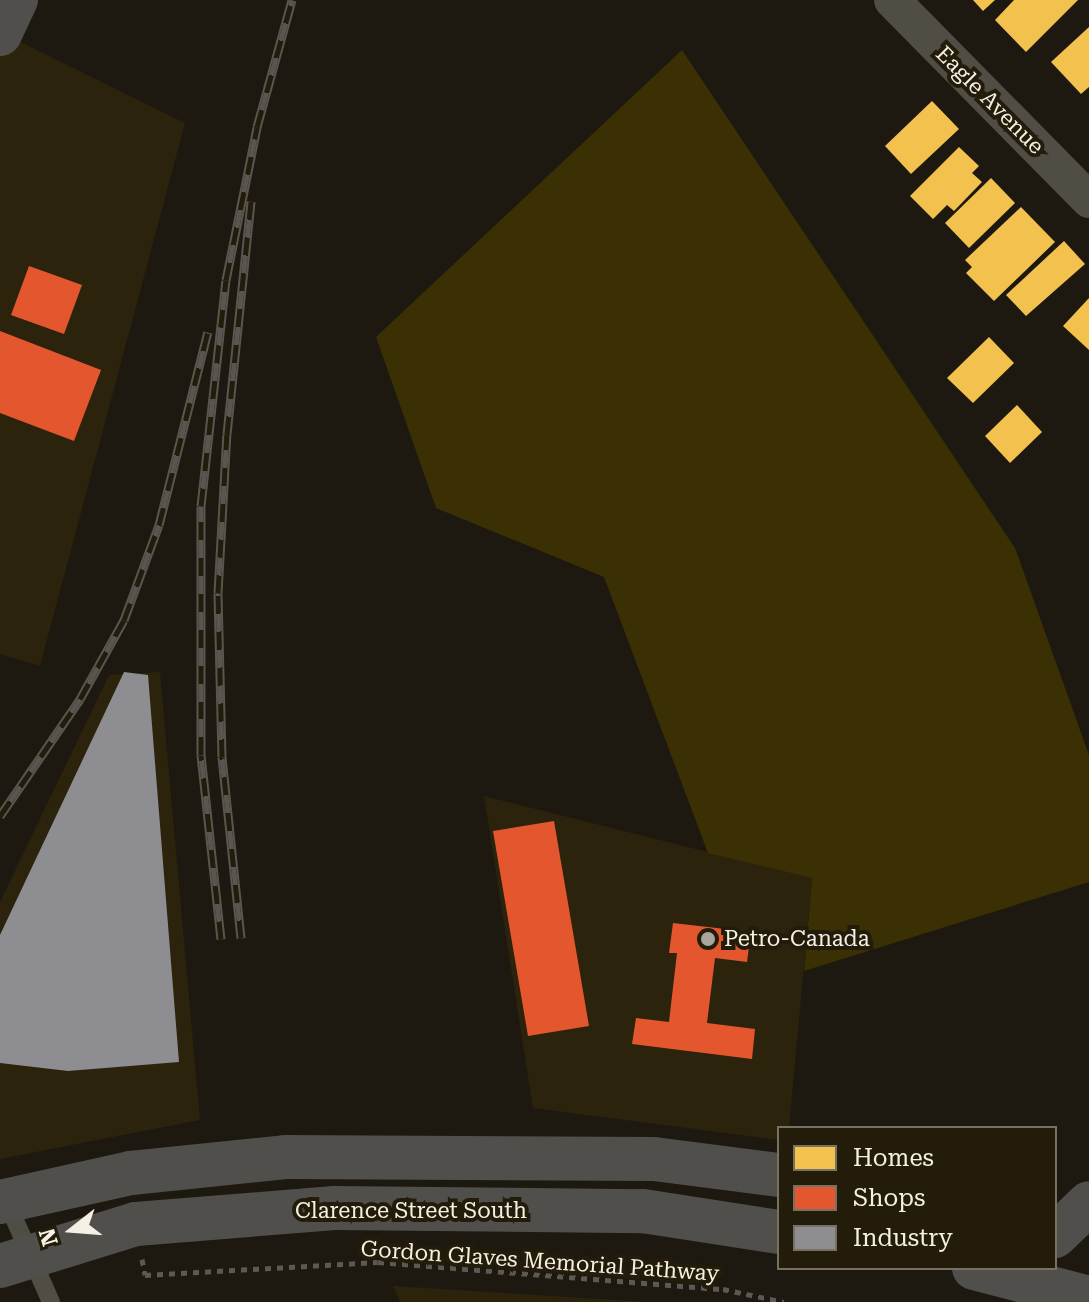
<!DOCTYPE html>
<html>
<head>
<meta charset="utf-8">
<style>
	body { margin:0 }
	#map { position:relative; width:1089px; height:1302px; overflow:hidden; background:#1d1910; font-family:"Roboto Serif",serif }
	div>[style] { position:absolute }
	.built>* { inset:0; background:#2c230c }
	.green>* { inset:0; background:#3b2f04 }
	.homes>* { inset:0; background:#f2c14e }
	.shops>* { inset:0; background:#e4572e }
	.industry>* { inset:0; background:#8d8d92 }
	.path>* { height:5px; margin-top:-2.5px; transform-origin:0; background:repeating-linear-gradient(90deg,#5b5952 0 6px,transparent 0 12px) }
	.lane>* { height:18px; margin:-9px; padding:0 9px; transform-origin:9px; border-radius:9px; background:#4f4d44 }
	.street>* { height:36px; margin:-18px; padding:0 18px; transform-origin:18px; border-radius:18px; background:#4f4d44 }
	.secondary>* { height:44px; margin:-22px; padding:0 22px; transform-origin:22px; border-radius:22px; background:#504f4b }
	.rail>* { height:9px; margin-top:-4.5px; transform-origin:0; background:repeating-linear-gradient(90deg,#231c0a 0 18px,#595650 0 36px); box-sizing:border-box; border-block:2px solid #595650 }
	.dots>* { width:22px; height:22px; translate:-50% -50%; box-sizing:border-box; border:4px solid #231c0a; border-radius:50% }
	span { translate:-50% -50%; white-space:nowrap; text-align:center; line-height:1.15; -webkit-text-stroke:8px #231c0a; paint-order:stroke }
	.street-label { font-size:22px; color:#f4f0e4 }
	.poi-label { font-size:22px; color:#f4f0e4 }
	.left { translate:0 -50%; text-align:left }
	.legend { position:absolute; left:777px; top:1126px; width:280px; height:144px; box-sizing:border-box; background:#231c0a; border:2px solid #777161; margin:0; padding:10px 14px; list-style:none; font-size:24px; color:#f4f0e4 }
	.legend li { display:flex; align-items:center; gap:16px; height:40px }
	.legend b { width:40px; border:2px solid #777161 }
	.north { position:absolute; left:32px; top:1190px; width:80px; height:80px; -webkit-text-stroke:6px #231c0a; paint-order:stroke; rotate:253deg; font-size:22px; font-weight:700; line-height:32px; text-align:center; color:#f4f0e4 }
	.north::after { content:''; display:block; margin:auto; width:28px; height:36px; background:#f4f0e4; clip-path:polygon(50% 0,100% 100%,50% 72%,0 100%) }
</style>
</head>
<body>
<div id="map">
	<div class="built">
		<div style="clip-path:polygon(0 32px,185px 123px,40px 666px,0 654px)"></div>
		<div style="clip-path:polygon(160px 672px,200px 1120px,0 1159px,0 902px,109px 675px)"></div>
		<div style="clip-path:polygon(484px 796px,812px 878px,789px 1128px,779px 1128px,779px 1140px,533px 1108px)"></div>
		<div style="clip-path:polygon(393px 1286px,648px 1302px,400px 1302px)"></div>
	</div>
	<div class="green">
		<div style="clip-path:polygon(682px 50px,1015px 548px,1089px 755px,1089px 882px,804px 971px,812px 878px,708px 853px,604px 577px,436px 508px,376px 337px)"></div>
	</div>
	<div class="homes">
		<div style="clip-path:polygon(973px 0,995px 0,983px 11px)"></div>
		<div style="clip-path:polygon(1014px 0,1078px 0,1026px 52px,995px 20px)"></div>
		<div style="clip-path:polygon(1089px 27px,1089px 87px,1081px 94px,1051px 62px)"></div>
		<div style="clip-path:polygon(932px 101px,959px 129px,911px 174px,885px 146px)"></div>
		<div style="clip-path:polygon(959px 147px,979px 166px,972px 173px,982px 182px,954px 211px,947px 205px,933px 219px,910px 196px)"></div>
		<div style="clip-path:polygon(991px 178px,1015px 203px,969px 248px,945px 223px)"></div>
		<div style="clip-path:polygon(1021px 207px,1055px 242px,994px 301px,966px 273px,972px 267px,965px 260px)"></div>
		<div style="clip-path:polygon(1064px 241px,1085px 264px,1026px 316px,1006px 295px)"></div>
		<div style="clip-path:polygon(1089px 298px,1089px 350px,1063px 326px)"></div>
		<div style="clip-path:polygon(989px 337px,1014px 363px,973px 403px,947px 378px)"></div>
		<div style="clip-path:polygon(1017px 405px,1042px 432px,1010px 463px,985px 436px)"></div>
	</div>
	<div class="shops">
		<div style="clip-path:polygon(29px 266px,82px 285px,64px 334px,11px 315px)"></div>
		<div style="clip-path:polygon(0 331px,101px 370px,74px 441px,0 413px)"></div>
		<div style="clip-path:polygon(554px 821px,589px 1026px,528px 1036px,493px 831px)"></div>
		<div style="clip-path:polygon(673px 923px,751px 932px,747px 962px,715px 958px,707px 1023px,755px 1029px,752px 1059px,632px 1044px,636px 1018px,669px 1022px,677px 953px,669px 953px)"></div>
	</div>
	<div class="industry">
		<div style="clip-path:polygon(124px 672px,148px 675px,179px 1062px,68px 1071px,0 1063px,0 935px)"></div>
	</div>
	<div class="path">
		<div style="left:142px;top:1259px;width:16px;rotate:79deg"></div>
		<div style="left:145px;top:1275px;width:233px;rotate:-3.2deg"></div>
		<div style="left:378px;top:1262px;width:346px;rotate:4.5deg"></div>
		<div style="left:723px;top:1289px;width:62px;rotate:12deg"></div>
	</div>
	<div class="lane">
		<div style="left:6px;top:1200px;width:111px;rotate:66.2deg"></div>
	</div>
	<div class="street">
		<div style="left:892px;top:0;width:281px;rotate:45.4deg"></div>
	</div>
	<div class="secondary">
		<div style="left:0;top:34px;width:38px;rotate:-65deg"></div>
		<div style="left:0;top:1202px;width:134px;rotate:-12.5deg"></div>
		<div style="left:131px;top:1173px;width:155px;rotate:-5.9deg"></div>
		<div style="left:285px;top:1157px;width:369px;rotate:0.3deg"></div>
		<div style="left:654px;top:1159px;width:126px;rotate:7.3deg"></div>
		<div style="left:1055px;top:1236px;width:47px;rotate:-44.1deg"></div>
		<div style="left:0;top:1266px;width:142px;rotate:-17.2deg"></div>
		<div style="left:136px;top:1224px;width:199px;rotate:-4.6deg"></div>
		<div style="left:334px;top:1208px;width:309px;rotate:0.6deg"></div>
		<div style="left:643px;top:1211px;width:138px;rotate:8.8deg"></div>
		<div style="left:974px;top:1268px;width:119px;rotate:14.6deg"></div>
	</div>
	<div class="rail">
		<div style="left:0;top:816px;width:142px;rotate:-55.6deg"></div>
		<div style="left:80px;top:699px;width:90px;rotate:-60.9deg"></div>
		<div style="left:124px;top:620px;width:101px;rotate:-69.8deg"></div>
		<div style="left:159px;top:525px;width:199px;rotate:-75.8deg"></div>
		<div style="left:241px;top:938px;width:182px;rotate:-96deg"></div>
		<div style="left:222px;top:757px;width:164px;rotate:-91.4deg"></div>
		<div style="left:218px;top:593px;width:159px;rotate:-86.8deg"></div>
		<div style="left:227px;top:434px;width:234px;rotate:-84.1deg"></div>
		<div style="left:221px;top:939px;width:185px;rotate:-96.2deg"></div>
		<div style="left:201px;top:755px;width:249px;rotate:-90deg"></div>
		<div style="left:201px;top:506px;width:227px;rotate:-83.7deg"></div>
		<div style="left:226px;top:280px;width:156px;rotate:-78.5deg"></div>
		<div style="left:257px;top:127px;width:132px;rotate:-74.6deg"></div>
	</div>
	<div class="dots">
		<div style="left:708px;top:939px;background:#a9a59a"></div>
	</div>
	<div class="street-label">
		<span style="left:990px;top:100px;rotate:45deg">Eagle Avenue</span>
		<span style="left:411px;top:1211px">Clarence Street South</span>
		<span style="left:540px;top:1261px;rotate:4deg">Gordon Glaves Memorial Pathway</span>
	</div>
	<div class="poi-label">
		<span class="left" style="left:724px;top:939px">Petro-Canada</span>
	</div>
	<ul class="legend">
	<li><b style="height:22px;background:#f2c14e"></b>Homes</li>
	<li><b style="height:22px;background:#e4572e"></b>Shops</li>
	<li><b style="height:22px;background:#8d8d92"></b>Industry</li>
	</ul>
	<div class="north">N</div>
</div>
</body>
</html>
